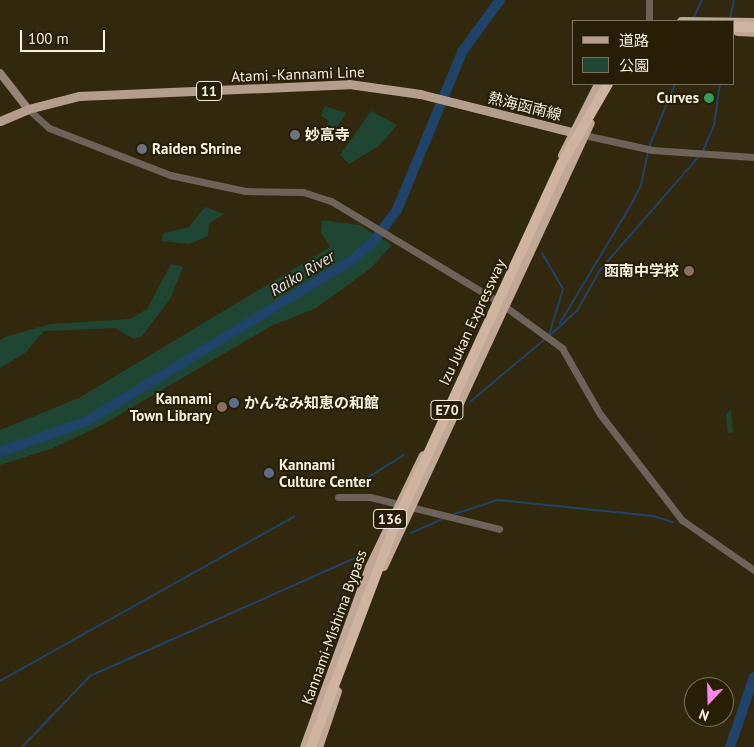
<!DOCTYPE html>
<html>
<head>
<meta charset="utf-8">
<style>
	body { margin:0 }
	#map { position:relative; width:754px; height:747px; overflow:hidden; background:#32280e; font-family:"PT Sans","Noto Sans JP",sans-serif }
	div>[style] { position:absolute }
	.green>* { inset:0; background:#1f4633 }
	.stream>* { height:2px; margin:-1px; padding:0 1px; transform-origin:1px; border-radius:1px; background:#1f4369 }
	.river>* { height:10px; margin:-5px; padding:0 5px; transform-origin:5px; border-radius:5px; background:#1f4369 }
	.tertiary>* { height:7px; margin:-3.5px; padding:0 3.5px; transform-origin:3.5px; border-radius:3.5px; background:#6e635b }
	.secondary>* { height:8px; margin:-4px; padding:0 4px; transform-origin:4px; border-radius:4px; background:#958477 }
	.primary>* { height:9px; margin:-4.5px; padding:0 4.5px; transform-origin:4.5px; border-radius:4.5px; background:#b39d8c }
	.trunk>* { height:9px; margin:-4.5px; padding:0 4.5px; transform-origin:4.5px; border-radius:4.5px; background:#c1a896 }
	.motorway>* { height:10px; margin:-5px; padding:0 5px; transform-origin:5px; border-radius:5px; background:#cfb49f }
	.motorway-bridge>* { height:10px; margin:-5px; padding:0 5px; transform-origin:5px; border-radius:5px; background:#cfb49f }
	.dots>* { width:14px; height:14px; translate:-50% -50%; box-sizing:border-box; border:2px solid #281e05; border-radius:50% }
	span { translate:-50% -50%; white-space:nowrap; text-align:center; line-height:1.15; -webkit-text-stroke:4px #281e05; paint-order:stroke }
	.shield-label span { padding:1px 4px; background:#281e05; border:1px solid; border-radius:4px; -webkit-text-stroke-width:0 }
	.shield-label { font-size:14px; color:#f7f1e1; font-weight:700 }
	.street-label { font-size:15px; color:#f7f1e1 }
	.poi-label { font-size:15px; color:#f7f1e1; font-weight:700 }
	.right { translate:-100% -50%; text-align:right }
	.left { translate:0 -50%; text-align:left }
	.water-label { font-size:16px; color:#d9e5f2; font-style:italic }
	.legend { position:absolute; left:572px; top:20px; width:162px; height:65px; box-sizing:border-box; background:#281e05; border:1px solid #7b725d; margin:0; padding:6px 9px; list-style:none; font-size:15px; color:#f7f1e1 }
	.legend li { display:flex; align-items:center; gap:10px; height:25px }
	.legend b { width:25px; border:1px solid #7b725d }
	.north { position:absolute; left:684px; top:677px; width:50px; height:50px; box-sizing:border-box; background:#281e05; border:1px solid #7b725d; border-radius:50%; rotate:201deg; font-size:14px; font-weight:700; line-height:20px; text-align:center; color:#f7f1e1 }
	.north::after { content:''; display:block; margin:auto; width:18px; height:22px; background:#fb86e4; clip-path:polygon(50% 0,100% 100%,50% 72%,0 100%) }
	.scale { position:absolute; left:20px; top:30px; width:85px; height:22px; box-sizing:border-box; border:2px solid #f7f1e1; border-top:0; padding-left:6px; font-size:15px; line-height:18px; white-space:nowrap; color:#f7f1e1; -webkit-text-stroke:4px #281e05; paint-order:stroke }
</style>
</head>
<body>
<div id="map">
	<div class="green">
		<div style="clip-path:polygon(325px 106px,346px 113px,333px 134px,325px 129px,329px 121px,321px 116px)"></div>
		<div style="clip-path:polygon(371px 111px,397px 125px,379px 146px,349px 164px,340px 155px)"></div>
		<div style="clip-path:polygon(205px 207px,224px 214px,209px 223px,208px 236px,189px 244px,161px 241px,164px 233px,189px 227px)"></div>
		<div style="clip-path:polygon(322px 220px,359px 225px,392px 245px,370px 269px,316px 308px,271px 326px,104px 424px,53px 448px,0 465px,0 430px,79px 398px,330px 247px,321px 232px)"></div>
		<div style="clip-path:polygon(171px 264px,183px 267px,170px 299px,142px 336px,134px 339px,115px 328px,44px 331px,25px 353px,0 368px,0 340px,5px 337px,50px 324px,130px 319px,147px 309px)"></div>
		<div style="clip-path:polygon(731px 410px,733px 432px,728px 433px,726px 414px)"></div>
	</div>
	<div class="stream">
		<div style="left:693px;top:19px;width:21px;rotate:-65deg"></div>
		<div style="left:730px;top:19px;width:19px;rotate:-78deg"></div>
		<div style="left:649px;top:147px;width:68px;rotate:-67.6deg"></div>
		<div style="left:703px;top:151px;width:28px;rotate:-67deg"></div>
		<div style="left:714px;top:125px;width:41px;rotate:-81.7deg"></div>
		<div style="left:542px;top:253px;width:42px;rotate:59.7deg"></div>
		<div style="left:563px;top:289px;width:48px;rotate:106.9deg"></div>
		<div style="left:560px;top:323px;width:140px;rotate:-59deg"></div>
		<div style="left:632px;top:203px;width:20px;rotate:-63deg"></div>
		<div style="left:641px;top:185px;width:35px;rotate:-78deg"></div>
		<div style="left:549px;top:336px;width:38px;rotate:-42deg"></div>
		<div style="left:577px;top:311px;width:47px;rotate:-60.7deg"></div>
		<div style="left:600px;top:270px;width:152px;rotate:-49deg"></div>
		<div style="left:471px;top:401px;width:97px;rotate:-40deg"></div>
		<div style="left:354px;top:486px;width:59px;rotate:-31.8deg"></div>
		<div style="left:454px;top:514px;width:46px;rotate:-17.7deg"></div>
		<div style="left:498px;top:500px;width:156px;rotate:5.9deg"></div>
		<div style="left:653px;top:516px;width:21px;rotate:17deg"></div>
		<div style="left:411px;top:533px;width:37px;rotate:-24deg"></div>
		<div style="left:0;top:681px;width:337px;rotate:-29.2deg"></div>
		<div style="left:22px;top:747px;width:98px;rotate:-46.2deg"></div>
		<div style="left:90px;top:676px;width:295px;rotate:-24deg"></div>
	</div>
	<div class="river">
		<div style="left:0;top:452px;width:92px;rotate:-19.6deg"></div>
		<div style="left:87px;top:421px;width:310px;rotate:-31.3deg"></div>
		<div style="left:352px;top:260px;width:28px;rotate:-41deg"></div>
		<div style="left:373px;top:242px;width:40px;rotate:-53deg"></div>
		<div style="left:397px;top:210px;width:171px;rotate:-67.6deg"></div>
		<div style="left:462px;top:52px;width:64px;rotate:-53.8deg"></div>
		<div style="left:730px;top:747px;width:74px;rotate:-71.1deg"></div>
	</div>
	<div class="tertiary">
		<div style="left:649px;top:0;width:21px;rotate:90deg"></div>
		<div style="left:28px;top:109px;width:28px;rotate:42deg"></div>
		<div style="left:49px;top:128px;width:130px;rotate:21.2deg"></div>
		<div style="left:170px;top:175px;width:77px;rotate:12deg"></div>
		<div style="left:245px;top:191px;width:58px;rotate:1deg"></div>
		<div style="left:303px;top:192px;width:29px;rotate:18deg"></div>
		<div style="left:331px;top:201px;width:192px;rotate:31deg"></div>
		<div style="left:496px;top:300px;width:82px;rotate:36deg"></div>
		<div style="left:562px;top:348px;width:76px;rotate:60.1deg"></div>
		<div style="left:600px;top:414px;width:134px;rotate:52.3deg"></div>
		<div style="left:682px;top:520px;width:88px;rotate:34.8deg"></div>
		<div style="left:584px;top:135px;width:70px;rotate:12.4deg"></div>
		<div style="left:652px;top:150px;width:102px;rotate:3.9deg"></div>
		<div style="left:338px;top:497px;width:32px"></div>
		<div style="left:370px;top:497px;width:133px;rotate:13.9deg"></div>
	</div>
	<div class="secondary">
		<div style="left:0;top:73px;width:46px;rotate:52.1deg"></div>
	</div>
	<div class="primary">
		<div style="left:0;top:121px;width:30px;rotate:-23deg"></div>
		<div style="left:28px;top:109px;width:53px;rotate:-14.3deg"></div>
		<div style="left:79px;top:96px;width:270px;rotate:-2.5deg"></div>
		<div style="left:349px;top:84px;width:72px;rotate:8deg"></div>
		<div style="left:420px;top:94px;width:164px;rotate:14.1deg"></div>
	</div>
	<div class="trunk">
		<div style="left:681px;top:21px;width:73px;rotate:0.8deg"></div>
		<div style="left:737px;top:31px;width:17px;rotate:3deg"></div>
		<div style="left:562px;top:155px;width:80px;rotate:-63.1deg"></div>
		<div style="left:383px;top:566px;width:489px;rotate:-65deg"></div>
		<div style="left:304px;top:747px;width:191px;rotate:-70.1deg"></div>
		<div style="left:369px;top:567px;width:124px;rotate:-64.3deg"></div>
		<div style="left:318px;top:747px;width:59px;rotate:-71.3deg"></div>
	</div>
	<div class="motorway">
		<div style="left:733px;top:27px;width:21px"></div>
	</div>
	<div class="motorway-bridge">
		<div style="left:311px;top:747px;width:232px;rotate:-69.3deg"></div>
		<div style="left:393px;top:530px;width:404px;rotate:-65.3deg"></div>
		<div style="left:562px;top:163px;width:91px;rotate:-59.8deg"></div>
	</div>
	<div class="dots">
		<div style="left:709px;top:98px;background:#2e9e5b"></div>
		<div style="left:295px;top:135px;background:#6b7280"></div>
		<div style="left:142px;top:149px;background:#6b7280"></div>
		<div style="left:689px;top:271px;background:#8d6e63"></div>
		<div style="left:234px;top:403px;background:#5c6f8a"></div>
		<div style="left:222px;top:407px;background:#8d6e63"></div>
		<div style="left:269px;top:473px;background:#5c6f8a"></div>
	</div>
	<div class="shield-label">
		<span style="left:209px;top:91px">11</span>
		<span style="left:447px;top:410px">E70</span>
		<span style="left:390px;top:519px">136</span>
	</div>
	<div class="street-label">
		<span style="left:298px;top:74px;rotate:-2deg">Atami -Kannami Line</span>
		<span style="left:525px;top:106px;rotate:14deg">熱海函南線</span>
		<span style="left:472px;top:322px;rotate:-65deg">Izu Jukan Expressway</span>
		<span style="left:334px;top:627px;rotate:-70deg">Kannami-Mishima Bypass</span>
	</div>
	<div class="poi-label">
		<span class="right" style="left:699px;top:98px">Curves</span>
		<span class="left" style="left:305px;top:135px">妙高寺</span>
		<span class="left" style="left:152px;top:149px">Raiden Shrine</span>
		<span class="right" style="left:679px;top:271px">函南中学校</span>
		<span class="right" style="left:212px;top:407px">Kannami<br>Town Library</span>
		<span class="left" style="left:244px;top:403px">かんなみ知恵の和館</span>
		<span class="left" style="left:279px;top:473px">Kannami<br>Culture Center</span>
	</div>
	<div class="water-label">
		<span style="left:302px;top:273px;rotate:-31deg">Raiko River</span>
	</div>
	<ul class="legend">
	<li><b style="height:6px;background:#b39d8c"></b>道路</li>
	<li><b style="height:14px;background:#1f4633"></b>公園</li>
	</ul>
	<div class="north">N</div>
	<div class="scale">100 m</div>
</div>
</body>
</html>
